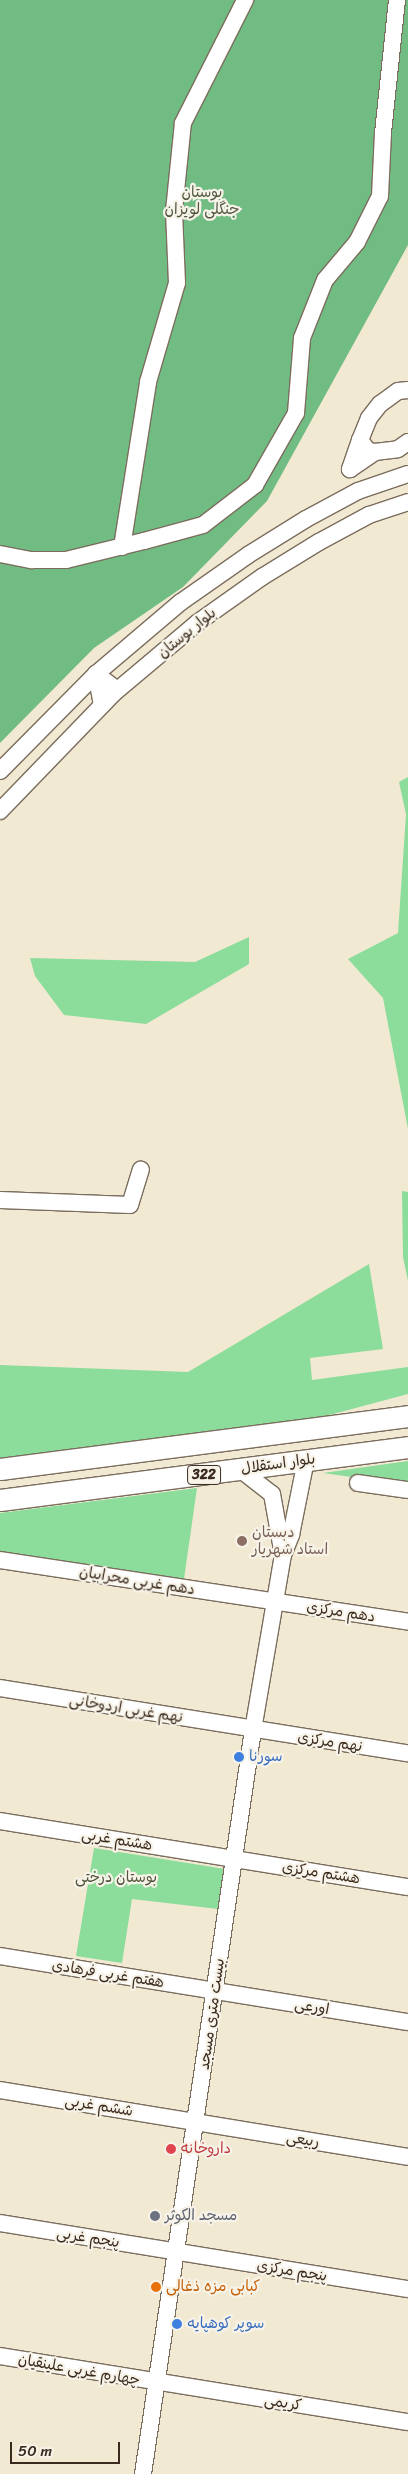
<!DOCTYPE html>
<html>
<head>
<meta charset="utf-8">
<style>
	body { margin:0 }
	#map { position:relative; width:408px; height:2474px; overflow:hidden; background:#f2e9d3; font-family:Sriracha,"Playpen Sans Arabic",sans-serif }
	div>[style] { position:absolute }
	.green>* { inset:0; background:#8cdc9b }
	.forest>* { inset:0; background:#71bc83 }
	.roads { filter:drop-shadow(1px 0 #7b6d5d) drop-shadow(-1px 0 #7b6d5d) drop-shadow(0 1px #7b6d5d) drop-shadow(0 -1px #7b6d5d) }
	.minor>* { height:16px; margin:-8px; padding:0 8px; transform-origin:8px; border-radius:8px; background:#fff }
	.major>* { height:21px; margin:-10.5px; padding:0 10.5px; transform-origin:10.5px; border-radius:10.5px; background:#fff }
	.dots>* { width:14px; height:14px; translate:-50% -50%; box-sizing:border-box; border:2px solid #f7f3e8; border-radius:50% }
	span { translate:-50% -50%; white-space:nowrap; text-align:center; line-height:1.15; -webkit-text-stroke:4.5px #f7f3e8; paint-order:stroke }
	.shield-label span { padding:1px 4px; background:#f7f3e8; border:1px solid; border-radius:4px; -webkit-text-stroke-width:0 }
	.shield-label { font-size:14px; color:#3b2a1e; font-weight:700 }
	.park-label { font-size:15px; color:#4f563d }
	.street-label { font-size:15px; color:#3b2a1e }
	.education-label { font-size:15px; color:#785e54 }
	.left { translate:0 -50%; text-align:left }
	.shop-label { font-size:15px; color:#366cbe }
	.health-label { font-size:15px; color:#be3a42 }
	.worship-label { font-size:15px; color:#5b616d }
	.food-label { font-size:15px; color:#c56008 }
	.scale { position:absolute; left:10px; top:2442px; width:110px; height:22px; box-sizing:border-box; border:2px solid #3b2a1e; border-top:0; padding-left:6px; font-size:15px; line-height:18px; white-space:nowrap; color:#3b2a1e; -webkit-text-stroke:4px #f7f3e8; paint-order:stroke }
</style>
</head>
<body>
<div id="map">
	<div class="green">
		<div style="clip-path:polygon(408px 777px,408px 1129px,383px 998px,348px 959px,398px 933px,406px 814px,399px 782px)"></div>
		<div style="clip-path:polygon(249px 937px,249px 964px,146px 1024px,64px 1015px,35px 976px,30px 958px,195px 962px)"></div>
		<div style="clip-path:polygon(402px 1191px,408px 1192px,408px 1281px,403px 1257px)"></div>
		<div style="clip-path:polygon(369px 1264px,383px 1349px,310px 1358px,312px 1380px,408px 1367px,408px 1394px,322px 1417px,0 1458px,0 1365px,188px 1372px)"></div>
		<div style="clip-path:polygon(408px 1461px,408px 1485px,323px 1473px)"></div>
		<div style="clip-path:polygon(197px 1488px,184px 1579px,0 1553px,0 1513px)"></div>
		<div style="clip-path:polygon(94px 1848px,225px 1869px,218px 1909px,132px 1899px,122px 1963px,76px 1956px)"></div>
	</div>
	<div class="forest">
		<div style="clip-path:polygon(0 0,408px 0,408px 245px,267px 501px,183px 587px,94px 648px,0 743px)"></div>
	</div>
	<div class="roads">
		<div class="minor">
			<div style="left:408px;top:390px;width:10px;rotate:174deg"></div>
			<div style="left:398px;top:391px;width:22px;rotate:144deg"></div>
			<div style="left:380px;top:404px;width:18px;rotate:128deg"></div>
			<div style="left:369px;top:418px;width:24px;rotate:112deg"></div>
			<div style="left:360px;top:440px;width:14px;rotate:54deg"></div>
			<div style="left:368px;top:451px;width:7px;rotate:8deg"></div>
			<div style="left:375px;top:452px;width:23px;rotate:-7deg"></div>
			<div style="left:398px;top:449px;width:12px;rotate:-35deg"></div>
			<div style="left:360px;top:440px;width:31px;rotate:109deg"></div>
			<div style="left:350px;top:469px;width:30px;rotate:-34deg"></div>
			<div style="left:122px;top:547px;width:167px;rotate:-81deg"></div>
			<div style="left:148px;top:382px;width:103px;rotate:-73.7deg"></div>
			<div style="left:177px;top:283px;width:72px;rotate:-92.4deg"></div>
			<div style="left:174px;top:211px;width:88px;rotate:-84.2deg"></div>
			<div style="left:183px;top:123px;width:138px;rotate:-63.2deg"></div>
			<div style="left:0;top:554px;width:33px;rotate:11deg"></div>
			<div style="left:32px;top:560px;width:34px"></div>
			<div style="left:66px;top:560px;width:80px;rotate:-13.7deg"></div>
			<div style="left:144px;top:541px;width:61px;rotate:-15.2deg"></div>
			<div style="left:203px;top:525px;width:66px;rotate:-37.6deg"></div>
			<div style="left:255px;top:485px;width:83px;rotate:-60.3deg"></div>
			<div style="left:296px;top:413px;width:75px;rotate:-85.4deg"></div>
			<div style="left:302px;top:338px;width:62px;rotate:-68.4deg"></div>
			<div style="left:325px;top:280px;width:50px;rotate:-49.9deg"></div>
			<div style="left:357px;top:242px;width:51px;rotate:-63.4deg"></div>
			<div style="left:380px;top:196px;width:63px;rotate:-87.3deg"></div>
			<div style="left:383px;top:133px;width:134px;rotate:-84deg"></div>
			<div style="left:102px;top:705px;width:32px;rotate:-101deg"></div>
			<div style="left:96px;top:674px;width:26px;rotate:37deg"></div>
			<div style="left:0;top:771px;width:136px;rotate:-45.3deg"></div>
			<div style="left:96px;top:674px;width:111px;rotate:-40.3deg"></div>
			<div style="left:181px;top:602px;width:82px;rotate:-35deg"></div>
			<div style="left:248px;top:555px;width:68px;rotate:-31.8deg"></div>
			<div style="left:306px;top:519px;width:59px;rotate:-28.3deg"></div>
			<div style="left:358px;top:491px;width:53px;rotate:-18.8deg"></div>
			<div style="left:0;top:811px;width:164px;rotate:-46deg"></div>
			<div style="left:114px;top:693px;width:109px;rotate:-40.1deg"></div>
			<div style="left:197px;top:623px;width:80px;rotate:-35.3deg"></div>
			<div style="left:262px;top:577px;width:67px;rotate:-31.6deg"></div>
			<div style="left:319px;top:542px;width:57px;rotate:-28.4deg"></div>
			<div style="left:369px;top:515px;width:41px;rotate:-18.4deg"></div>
			<div style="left:0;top:1200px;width:130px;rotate:2.2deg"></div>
			<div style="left:130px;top:1205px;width:37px;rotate:-73deg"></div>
			<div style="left:241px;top:1470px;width:39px;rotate:38deg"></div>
			<div style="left:272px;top:1494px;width:62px;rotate:79.8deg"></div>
			<div style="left:358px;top:1483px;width:50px;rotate:8deg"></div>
			<div style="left:0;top:1560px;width:413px;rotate:8.6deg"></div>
			<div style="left:0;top:1688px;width:413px;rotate:9.1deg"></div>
			<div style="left:0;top:1821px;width:413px;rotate:9.2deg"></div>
			<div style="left:0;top:1956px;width:413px;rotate:9.2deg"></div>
			<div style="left:0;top:2090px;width:413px;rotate:9.3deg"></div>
			<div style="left:0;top:2223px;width:413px;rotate:9.2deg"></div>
			<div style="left:0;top:2356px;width:413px;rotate:9.2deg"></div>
			<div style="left:143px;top:2474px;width:752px;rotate:-81.59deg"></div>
			<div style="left:253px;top:1730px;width:178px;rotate:-80.3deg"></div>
			<div style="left:283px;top:1555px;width:22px;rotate:-68deg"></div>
			<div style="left:291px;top:1535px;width:76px;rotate:-78.7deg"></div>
		</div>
		<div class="major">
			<div style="left:0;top:1469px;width:411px;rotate:-7.4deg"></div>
			<div style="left:0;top:1500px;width:411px;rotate:-7.4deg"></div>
		</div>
	</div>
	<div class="dots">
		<div style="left:242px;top:1541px;background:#8d6e63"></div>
		<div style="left:239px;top:1757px;background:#3f7fe0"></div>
		<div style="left:171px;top:2149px;background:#e0444e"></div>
		<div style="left:155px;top:2216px;background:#6b7280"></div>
		<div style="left:156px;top:2287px;background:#e8710a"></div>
		<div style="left:177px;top:2324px;background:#3f7fe0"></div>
	</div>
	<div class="shield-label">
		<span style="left:204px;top:1475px">322</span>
	</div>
	<div class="park-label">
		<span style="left:202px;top:201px">بوستان<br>جنگلی لویزان</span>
		<span style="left:116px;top:1878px">بوستان درختی</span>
	</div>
	<div class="street-label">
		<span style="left:187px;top:633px;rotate:-39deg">بلوار بوستان</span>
		<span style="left:278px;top:1464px;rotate:-8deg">بلوار استقلال</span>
		<span style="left:137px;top:1581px;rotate:9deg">دهم غربی محرابیان</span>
		<span style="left:341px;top:1612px;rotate:9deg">دهم مرکزی</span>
		<span style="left:126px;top:1709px;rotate:9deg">نهم غربی اردوخانی</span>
		<span style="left:330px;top:1742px;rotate:9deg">نهم مرکزی</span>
		<span style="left:117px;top:1840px;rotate:9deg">هشتم غربی</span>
		<span style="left:321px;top:1873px;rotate:9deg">هشتم مرکزی</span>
		<span style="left:108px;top:1974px;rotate:9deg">هفتم غربی فرهادی</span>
		<span style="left:312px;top:2007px;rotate:9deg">اورعی</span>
		<span style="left:212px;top:2014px;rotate:-82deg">بیست متری مسجد</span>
		<span style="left:99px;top:2106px;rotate:9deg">ششم غربی</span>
		<span style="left:303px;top:2140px;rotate:9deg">ربیعی</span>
		<span style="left:88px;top:2238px;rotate:9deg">پنجم غربی</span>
		<span style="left:292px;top:2271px;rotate:9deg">پنجم مرکزی</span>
		<span style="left:79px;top:2370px;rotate:10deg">چهارم غربی علینقیان</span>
		<span style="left:283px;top:2403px;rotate:9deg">کریمی</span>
	</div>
	<div class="education-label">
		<span class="left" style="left:252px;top:1541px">دبستان<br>استاد شهریار</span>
	</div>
	<div class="shop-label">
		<span class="left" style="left:249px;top:1757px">سورنا</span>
		<span class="left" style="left:187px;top:2324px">سوپر کوهپایه</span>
	</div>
	<div class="health-label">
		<span class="left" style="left:181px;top:2149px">داروخانه</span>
	</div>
	<div class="worship-label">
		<span class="left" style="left:165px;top:2216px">مسجد الکوثر</span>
	</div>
	<div class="food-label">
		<span class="left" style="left:166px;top:2287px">کبابی مزه ذغالی</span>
	</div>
	<div class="scale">50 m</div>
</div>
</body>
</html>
